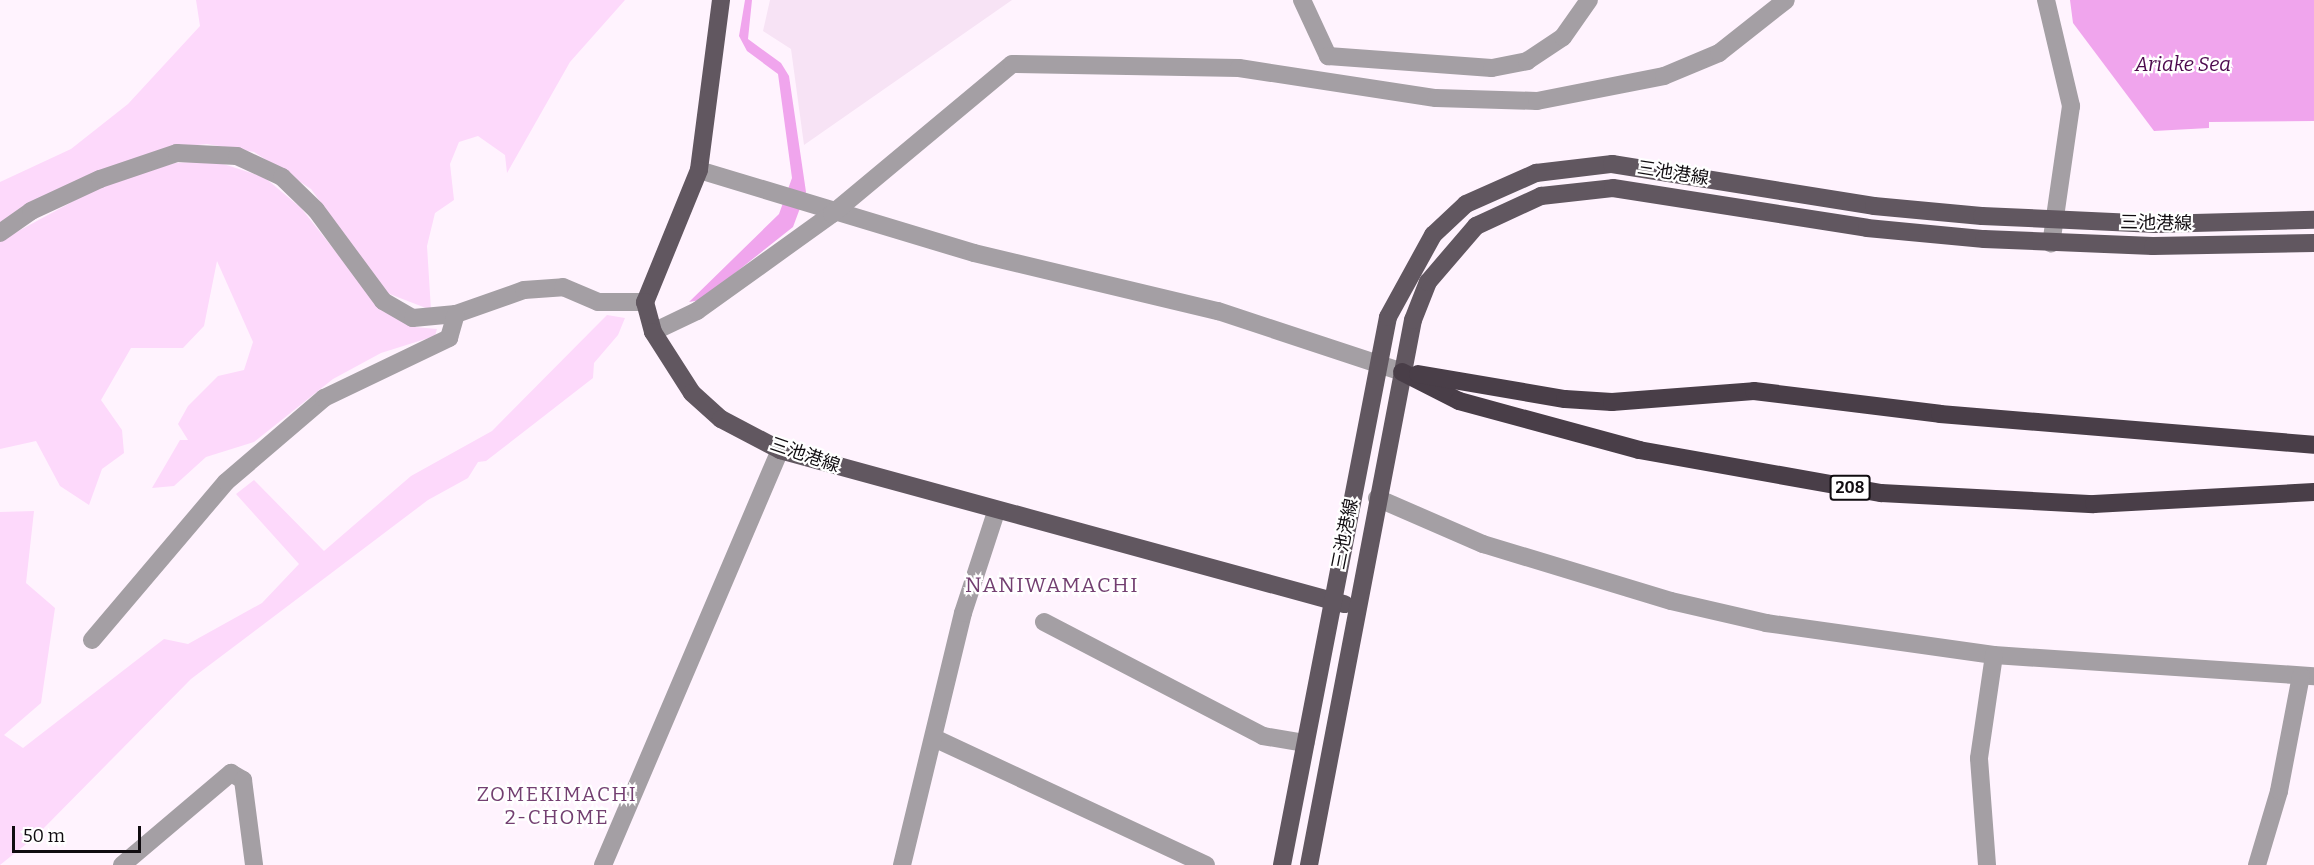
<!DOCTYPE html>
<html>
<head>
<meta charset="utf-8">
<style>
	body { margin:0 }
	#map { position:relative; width:2314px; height:865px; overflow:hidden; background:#fff3fe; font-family:Bitter,"Noto Sans JP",serif }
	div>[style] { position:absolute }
	.built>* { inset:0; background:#f7e3f5 }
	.green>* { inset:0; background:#fdd9fb }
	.water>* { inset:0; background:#f0a5ed }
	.minor>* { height:18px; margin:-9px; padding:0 9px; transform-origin:9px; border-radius:9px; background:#a49fa4 }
	.major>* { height:18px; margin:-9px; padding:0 9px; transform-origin:9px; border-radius:9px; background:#615760 }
	.highway>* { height:18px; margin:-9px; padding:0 9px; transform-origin:9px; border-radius:9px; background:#493e48 }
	span { translate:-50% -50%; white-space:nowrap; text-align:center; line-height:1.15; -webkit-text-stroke:4.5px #fff; paint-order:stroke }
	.shield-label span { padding:2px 4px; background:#fff; border:2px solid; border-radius:4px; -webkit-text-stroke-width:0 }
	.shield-label { font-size:16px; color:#100c10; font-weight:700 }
	.street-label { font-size:18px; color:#100c10 }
	.water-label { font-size:20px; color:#4c084d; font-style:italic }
	.neighbourhood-label { font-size:20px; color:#733f71; letter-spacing:1.5px }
	.quarter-label { font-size:21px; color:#733f71; letter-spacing:1.5px }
	.scale { position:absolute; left:12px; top:826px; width:129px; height:27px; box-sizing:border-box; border:3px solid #100c10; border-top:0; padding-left:8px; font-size:18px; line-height:21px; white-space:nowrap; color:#100c10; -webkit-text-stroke:4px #fff; paint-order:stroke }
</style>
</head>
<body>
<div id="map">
	<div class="built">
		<div style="clip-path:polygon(770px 0,1012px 0,804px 145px,791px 49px,763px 31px)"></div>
	</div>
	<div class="green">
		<div style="clip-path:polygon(196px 0,625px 0,570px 62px,507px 173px,505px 155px,478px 136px,459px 142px,450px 164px,454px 200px,435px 213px,427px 246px,431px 310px,387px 293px,311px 189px,254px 152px,207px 144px,169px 148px,0 224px,0 182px,71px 149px,128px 104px,200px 26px)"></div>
		<div style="clip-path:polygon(214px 161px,264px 177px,301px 208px,383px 311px,415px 327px,437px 329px,435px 336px,381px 353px,333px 379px,254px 442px,206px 457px,174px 486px,152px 488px,180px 440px,188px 440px,178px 424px,188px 406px,218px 376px,244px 370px,253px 342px,217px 261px,204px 326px,183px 348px,131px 348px,101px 400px,122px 430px,124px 453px,102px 469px,89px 505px,60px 486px,36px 441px,0 449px,0 241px,105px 184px,175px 163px)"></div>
		<div style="clip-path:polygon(607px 315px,625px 318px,618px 335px,594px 363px,593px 378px,486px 461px,478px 462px,468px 478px,428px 500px,191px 679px,35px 837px,0 865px,0 512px,34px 511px,26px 583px,55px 608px,41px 703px,4px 735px,23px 748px,164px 639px,188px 644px,262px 603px,299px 564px,236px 494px,254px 480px,324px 551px,411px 476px,492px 431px)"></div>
	</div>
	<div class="water">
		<div style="clip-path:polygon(745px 0,752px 0,748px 39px,781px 63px,789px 76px,806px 192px,793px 227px,701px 300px,689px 302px,779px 214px,792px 178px,778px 74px,747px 51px,739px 36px)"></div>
		<div style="clip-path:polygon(2070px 0,2314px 0,2314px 121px,2209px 122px,2209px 128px,2154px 131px,2073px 23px)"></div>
	</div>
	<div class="minor">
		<div style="left:1302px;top:0;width:62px;rotate:65.1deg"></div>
		<div style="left:1328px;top:56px;width:164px;rotate:4.2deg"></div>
		<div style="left:1492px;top:68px;width:36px;rotate:-11deg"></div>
		<div style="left:1527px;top:61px;width:43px;rotate:-33.7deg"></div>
		<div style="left:1563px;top:37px;width:45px;rotate:-54.9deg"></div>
		<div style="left:2046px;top:0;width:109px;rotate:76.7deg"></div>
		<div style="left:2071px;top:106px;width:139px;rotate:98.2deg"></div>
		<div style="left:699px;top:170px;width:287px;rotate:16.8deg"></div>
		<div style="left:974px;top:253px;width:251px;rotate:13.4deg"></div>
		<div style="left:1218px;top:311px;width:194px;rotate:18.3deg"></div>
		<div style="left:0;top:233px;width:38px;rotate:-35deg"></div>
		<div style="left:31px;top:211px;width:76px;rotate:-24.9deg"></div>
		<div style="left:100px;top:179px;width:81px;rotate:-18.7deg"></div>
		<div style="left:177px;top:153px;width:60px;rotate:2.9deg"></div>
		<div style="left:237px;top:156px;width:50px;rotate:25deg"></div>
		<div style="left:282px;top:177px;width:47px;rotate:44.1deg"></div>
		<div style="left:316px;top:210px;width:113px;rotate:53.6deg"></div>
		<div style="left:383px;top:301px;width:34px;rotate:30deg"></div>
		<div style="left:413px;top:318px;width:43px;rotate:-5.3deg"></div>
		<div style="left:456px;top:314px;width:72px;rotate:-19.4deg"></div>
		<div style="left:524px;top:290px;width:39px;rotate:-4deg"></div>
		<div style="left:563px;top:287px;width:38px;rotate:23deg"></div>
		<div style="left:598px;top:302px;width:47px"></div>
		<div style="left:653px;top:332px;width:49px;rotate:-25.5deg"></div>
		<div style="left:697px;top:311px;width:166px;rotate:-35.7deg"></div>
		<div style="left:832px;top:214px;width:234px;rotate:-39.8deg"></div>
		<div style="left:1012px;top:64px;width:227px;rotate:1deg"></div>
		<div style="left:1239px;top:68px;width:199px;rotate:8.7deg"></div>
		<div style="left:1436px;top:98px;width:101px;rotate:1.7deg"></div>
		<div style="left:1537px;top:101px;width:129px;rotate:-11.1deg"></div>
		<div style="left:1664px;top:76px;width:60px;rotate:-22.7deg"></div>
		<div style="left:1719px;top:53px;width:85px;rotate:-38.3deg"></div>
		<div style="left:1377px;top:498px;width:116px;rotate:23.5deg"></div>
		<div style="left:1483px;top:544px;width:196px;rotate:16.9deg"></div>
		<div style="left:1671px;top:601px;width:98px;rotate:13deg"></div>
		<div style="left:1766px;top:623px;width:230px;rotate:8deg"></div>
		<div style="left:1994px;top:655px;width:321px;rotate:3.8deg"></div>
		<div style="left:1044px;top:622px;width:247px;rotate:27.5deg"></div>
		<div style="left:1263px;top:736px;width:43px;rotate:9.5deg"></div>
		<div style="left:92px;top:640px;width:207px;rotate:-49.7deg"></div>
		<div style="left:226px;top:482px;width:129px;rotate:-40.6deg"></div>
		<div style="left:324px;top:398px;width:139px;rotate:-25.6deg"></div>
		<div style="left:449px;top:338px;width:25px;rotate:-74deg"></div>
		<div style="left:934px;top:738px;width:300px;rotate:25deg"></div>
		<div style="left:122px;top:865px;width:143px;rotate:-40.2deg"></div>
		<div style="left:231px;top:773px;width:14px;rotate:30deg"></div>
		<div style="left:243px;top:780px;width:86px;rotate:82.6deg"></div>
		<div style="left:603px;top:865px;width:451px;rotate:-66.9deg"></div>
		<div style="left:902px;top:865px;width:259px;rotate:-76.4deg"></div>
		<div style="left:963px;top:613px;width:106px;rotate:-71.9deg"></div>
		<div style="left:1987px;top:865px;width:107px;rotate:-94.3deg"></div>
		<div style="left:1979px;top:758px;width:104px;rotate:-81.7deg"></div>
		<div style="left:2257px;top:865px;width:77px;rotate:-73.4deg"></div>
		<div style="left:2279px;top:791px;width:117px;rotate:-79.2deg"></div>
	</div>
	<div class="major">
		<div style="left:721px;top:0;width:171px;rotate:97.4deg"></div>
		<div style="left:699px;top:170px;width:143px;rotate:112.2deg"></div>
		<div style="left:645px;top:302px;width:31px;rotate:75deg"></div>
		<div style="left:653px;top:332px;width:72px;rotate:57.4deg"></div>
		<div style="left:692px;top:393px;width:39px;rotate:42deg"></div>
		<div style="left:721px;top:419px;width:67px;rotate:27.7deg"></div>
		<div style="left:780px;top:450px;width:585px;rotate:15.27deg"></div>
		<div style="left:1282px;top:865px;width:558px;rotate:-79.05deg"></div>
		<div style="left:1388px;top:317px;width:94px;rotate:-61.2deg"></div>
		<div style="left:1433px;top:235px;width:45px;rotate:-43.2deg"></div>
		<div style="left:1466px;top:204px;width:77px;rotate:-23.9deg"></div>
		<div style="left:1536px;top:173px;width:77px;rotate:-6.8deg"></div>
		<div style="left:1612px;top:164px;width:265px;rotate:9.1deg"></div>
		<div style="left:1874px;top:206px;width:108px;rotate:5.3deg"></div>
		<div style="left:1982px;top:216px;width:174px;rotate:2.6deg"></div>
		<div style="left:2156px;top:224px;width:158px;rotate:-1.5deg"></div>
		<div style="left:1309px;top:865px;width:555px;rotate:-79.2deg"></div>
		<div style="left:1413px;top:320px;width:41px;rotate:-68.5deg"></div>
		<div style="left:1428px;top:282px;width:74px;rotate:-49.4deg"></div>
		<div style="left:1476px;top:226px;width:72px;rotate:-24.8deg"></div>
		<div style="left:1541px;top:196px;width:72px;rotate:-6.3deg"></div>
		<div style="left:1613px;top:188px;width:257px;rotate:8.9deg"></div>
		<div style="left:1867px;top:228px;width:118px;rotate:5.4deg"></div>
		<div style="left:1984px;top:239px;width:169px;rotate:2.4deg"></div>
		<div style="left:2153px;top:246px;width:161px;rotate:-1.1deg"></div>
	</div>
	<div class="highway">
		<div style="left:1402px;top:372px;width:64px;rotate:27deg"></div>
		<div style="left:1459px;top:401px;width:187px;rotate:15.2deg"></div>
		<div style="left:1639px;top:450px;width:246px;rotate:10.1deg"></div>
		<div style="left:1881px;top:493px;width:213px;rotate:3deg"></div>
		<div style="left:2094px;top:504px;width:220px;rotate:-3.1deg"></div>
		<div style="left:1418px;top:374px;width:149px;rotate:9.7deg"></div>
		<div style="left:1565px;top:399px;width:47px;rotate:3.7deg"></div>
		<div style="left:1612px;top:402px;width:142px;rotate:-4.4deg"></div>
		<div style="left:1754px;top:391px;width:187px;rotate:7deg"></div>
		<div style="left:1940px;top:414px;width:375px;rotate:4.7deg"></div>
	</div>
	<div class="shield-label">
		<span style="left:1850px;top:488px">208</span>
	</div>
	<div class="street-label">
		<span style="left:1673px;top:173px;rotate:9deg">三池港線</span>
		<span style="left:2156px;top:223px;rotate:1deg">三池港線</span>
		<span style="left:805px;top:455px;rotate:19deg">三池港線</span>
		<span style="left:1345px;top:534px;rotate:-79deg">三池港線</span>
	</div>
	<div class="water-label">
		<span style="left:2183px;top:64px">Ariake Sea</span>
	</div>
	<div class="neighbourhood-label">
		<span style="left:557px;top:806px">ZOMEKIMACHI<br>2-CHOME</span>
	</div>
	<div class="quarter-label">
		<span style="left:1052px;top:585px">NANIWAMACHI</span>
	</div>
	<div class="scale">50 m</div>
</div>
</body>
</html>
